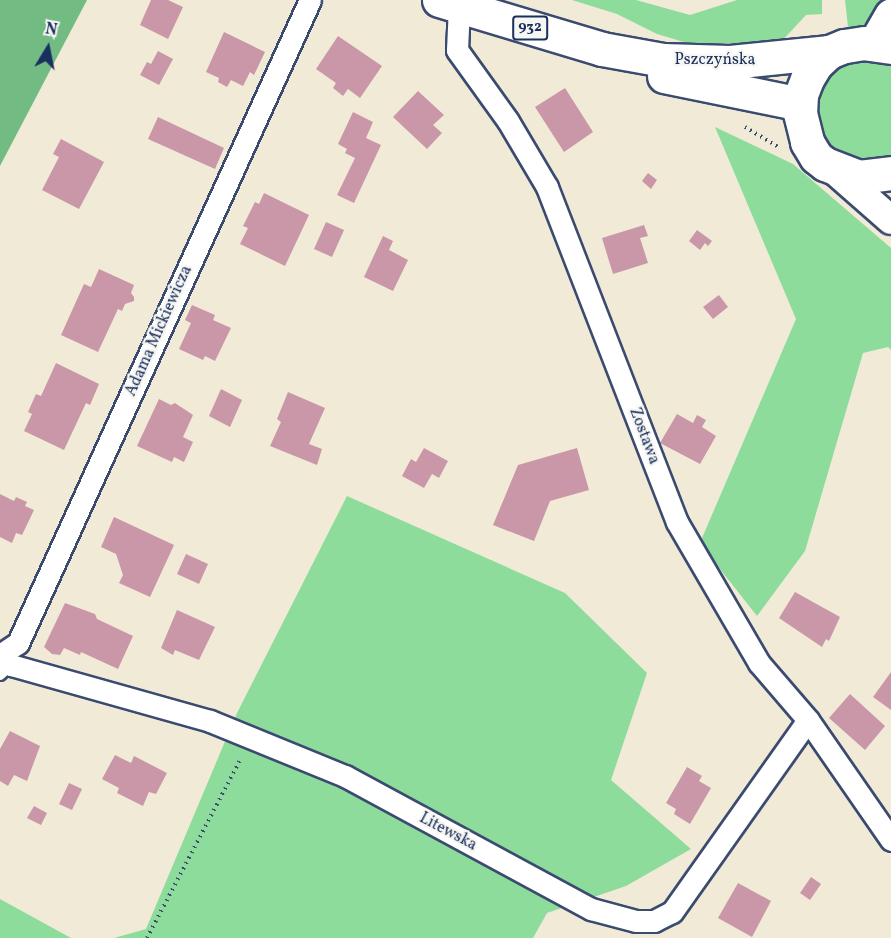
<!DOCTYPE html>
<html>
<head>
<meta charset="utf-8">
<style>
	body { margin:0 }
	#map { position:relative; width:891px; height:938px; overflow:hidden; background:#f1ead7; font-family:Vollkorn,serif }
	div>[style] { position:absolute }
	.green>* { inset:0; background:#8ddc9b }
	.forest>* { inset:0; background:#72bc83 }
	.building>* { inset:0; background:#ca97a8 }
	.path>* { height:4px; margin-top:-2px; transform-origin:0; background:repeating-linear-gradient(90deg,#3b4b70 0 1.5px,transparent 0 6px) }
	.roads { filter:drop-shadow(2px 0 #3b4b70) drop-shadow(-2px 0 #3b4b70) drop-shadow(0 2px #3b4b70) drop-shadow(0 -2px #3b4b70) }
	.service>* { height:10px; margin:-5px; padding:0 5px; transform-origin:5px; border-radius:5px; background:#fff }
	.minor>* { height:21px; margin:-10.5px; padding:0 10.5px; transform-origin:10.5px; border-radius:10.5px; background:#fff }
	.secondary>* { height:28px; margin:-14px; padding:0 14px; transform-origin:14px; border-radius:14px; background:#fff }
	.primary>* { height:33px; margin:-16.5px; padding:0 16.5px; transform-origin:16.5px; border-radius:16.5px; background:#fff }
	span { translate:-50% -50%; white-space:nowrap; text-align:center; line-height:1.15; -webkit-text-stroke:4.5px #f6f6f2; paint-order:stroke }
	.shield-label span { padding:2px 4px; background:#f6f6f2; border:2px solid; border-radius:4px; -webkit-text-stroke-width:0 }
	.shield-label { font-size:15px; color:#1b2f5e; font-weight:700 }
	.street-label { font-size:16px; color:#1b2f5e }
	.north { position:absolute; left:18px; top:18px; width:60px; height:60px; -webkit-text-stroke:4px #f6f6f2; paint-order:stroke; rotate:10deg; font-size:16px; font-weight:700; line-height:24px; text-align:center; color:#1b2f5e }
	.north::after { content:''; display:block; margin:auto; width:21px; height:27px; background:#1b2f5e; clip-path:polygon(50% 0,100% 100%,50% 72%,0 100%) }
</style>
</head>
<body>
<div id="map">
	<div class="green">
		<div style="clip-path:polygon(572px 0,636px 0,690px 15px,737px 0,822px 0,822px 14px,806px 15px,780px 43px,687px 43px,657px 34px,617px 14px)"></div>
		<div style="clip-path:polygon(845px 0,881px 0,877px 13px,857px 31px,848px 27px)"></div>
		<div style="clip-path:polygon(871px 60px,891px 66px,891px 155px,873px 162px,857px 161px,842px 156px,829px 146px,820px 132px,815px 115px,817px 97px,825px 81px,837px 69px,853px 61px)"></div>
		<div style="clip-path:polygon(715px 127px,793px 164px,891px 248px,891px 350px,888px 347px,863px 353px,805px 551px,757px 616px,709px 555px,702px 538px,796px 319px)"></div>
		<div style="clip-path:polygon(347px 496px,565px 593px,647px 673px,611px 780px,691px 849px,626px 886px,547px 913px,533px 938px,114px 938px,146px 929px,237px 713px)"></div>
		<div style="clip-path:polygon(0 899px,71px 938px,0 938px)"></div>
	</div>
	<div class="forest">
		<div style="clip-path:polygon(0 0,87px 0,0 166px)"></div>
	</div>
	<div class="building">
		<div style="clip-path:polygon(151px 0,168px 0,183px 7px,168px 39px,140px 25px)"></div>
		<div style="clip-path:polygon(224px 32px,265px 52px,254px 75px,250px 72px,243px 86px,231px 80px,227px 87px,218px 82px,219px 78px,206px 72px)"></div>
		<div style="clip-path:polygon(338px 36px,382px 66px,360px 98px,348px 89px,343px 96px,333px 88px,336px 83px,316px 69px)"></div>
		<div style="clip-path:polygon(158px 51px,173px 59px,159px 85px,140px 75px,147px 62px,151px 64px)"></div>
		<div style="clip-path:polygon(565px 88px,593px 132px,564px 152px,535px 107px)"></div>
		<div style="clip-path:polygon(418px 91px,444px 115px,433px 125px,442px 133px,427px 149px,393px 117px)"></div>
		<div style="clip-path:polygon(353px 112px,373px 122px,366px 138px,381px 145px,354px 203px,337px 195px,355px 158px,345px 153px,347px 149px,338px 144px)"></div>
		<div style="clip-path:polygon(158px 117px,224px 148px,215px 169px,148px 139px)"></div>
		<div style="clip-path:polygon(61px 139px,104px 162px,79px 209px,42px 190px,59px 157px,53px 154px)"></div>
		<div style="clip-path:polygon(648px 173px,657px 180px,651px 189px,642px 181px)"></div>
		<div style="clip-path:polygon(264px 193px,309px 215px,285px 266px,240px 244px,248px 228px,243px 226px,255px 202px,259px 204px)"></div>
		<div style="clip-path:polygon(326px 222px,344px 230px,332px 257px,314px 249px)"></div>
		<div style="clip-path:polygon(644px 225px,648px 236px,640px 238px,648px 263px,613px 274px,602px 238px)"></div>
		<div style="clip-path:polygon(697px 230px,712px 241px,708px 246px,705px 243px,700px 250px,689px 241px)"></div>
		<div style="clip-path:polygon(383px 236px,393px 241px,389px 250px,408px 260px,393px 291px,364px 277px)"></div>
		<div style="clip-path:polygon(99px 269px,134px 285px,131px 293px,134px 297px,134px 301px,125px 304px,122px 311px,118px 309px,98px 352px,61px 335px,84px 284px,91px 287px)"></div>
		<div style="clip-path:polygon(719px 295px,728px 307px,713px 319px,703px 307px)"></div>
		<div style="clip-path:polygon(192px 305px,215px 315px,213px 320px,231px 328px,215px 361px,205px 356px,203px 360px,179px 349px,191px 323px,185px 320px)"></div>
		<div style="clip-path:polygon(56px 363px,99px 384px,90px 405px,86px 403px,64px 450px,24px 431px,32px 414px,28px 412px,36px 394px,41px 396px)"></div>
		<div style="clip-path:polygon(221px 389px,242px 400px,230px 427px,209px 416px)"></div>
		<div style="clip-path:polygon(288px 392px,325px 408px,309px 444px,322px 449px,317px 465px,270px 446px,281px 422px,277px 419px)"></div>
		<div style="clip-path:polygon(159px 399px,171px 405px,175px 403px,193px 415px,183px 437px,193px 442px,184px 462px,174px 457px,172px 462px,137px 446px)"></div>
		<div style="clip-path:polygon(677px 414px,693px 423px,697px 415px,706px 420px,702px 427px,716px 436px,700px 464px,660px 443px)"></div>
		<div style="clip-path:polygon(424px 448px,448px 461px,439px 478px,432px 474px,424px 488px,402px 476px,411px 459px,416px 462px)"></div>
		<div style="clip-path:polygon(577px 448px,589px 490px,550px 501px,534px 541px,493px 525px,518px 465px)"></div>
		<div style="clip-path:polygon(0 494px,14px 501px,16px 497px,27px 502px,25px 506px,34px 510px,22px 535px,16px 533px,12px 543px,0 537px)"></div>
		<div style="clip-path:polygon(114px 517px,174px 545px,150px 597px,119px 583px,123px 575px,116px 554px,101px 547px)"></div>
		<div style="clip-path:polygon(186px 554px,208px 564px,199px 584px,177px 574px)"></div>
		<div style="clip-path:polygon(795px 592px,840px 617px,829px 641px,826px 639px,822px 647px,779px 618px)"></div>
		<div style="clip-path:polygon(65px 603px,95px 614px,97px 619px,133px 636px,118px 669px,81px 652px,80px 655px,64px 648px,60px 655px,52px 654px,44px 647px)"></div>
		<div style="clip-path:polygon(177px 610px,215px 627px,199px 660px,175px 650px,173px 655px,161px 648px)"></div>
		<div style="clip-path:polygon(891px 672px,891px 710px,873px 697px)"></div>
		<div style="clip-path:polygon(850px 694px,885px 726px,865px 750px,829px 718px)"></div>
		<div style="clip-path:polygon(10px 731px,40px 746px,27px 781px,14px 775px,8px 786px,0 781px,0 749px)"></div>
		<div style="clip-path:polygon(115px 755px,131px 763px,134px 756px,167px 773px,156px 794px,149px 792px,143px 806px,117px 793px,119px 788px,102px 779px)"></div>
		<div style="clip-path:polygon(687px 767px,702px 776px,699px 781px,711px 788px,690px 824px,674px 814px,676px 809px,666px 803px)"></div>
		<div style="clip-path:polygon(69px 783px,82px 789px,72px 810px,59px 804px)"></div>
		<div style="clip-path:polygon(34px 806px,47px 813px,41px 825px,27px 818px)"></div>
		<div style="clip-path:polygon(811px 877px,821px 884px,810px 900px,800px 893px)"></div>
		<div style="clip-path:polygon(738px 883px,771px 901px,752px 937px,718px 918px)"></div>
	</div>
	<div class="path">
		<div style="left:745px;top:127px;width:41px;rotate:31deg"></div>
		<div style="left:147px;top:938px;width:203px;rotate:-62.4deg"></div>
	</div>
	<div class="roads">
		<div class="service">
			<div style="left:0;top:675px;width:15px;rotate:-42deg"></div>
		</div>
		<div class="minor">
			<div style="left:459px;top:6px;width:44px;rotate:92.6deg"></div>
			<div style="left:457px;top:50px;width:87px;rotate:54.3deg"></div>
			<div style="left:508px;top:121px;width:77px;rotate:59.4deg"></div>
			<div style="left:547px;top:187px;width:359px;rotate:68.8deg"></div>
			<div style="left:677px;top:522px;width:163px;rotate:59.8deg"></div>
			<div style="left:759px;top:663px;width:75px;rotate:49.3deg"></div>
			<div style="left:808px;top:720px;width:146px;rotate:55.3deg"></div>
			<div style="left:0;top:655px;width:22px;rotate:-34deg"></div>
			<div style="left:18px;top:643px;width:706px;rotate:-65.58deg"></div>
			<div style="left:0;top:657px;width:14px;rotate:36deg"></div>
			<div style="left:11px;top:665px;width:207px;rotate:15.7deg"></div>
			<div style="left:210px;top:721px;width:146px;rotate:22.2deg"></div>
			<div style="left:345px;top:776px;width:280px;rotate:28.4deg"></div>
			<div style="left:591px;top:909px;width:47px;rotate:14.9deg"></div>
			<div style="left:636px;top:921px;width:18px"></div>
			<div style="left:654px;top:921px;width:20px;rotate:-27deg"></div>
			<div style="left:672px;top:912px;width:235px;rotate:-54.7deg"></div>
		</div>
		<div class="secondary">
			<div style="left:833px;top:169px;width:77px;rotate:41.3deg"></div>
		</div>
		<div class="primary">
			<div style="left:439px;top:0;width:170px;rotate:16.7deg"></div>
			<div style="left:602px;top:49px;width:62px;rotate:10.2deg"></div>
			<div style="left:663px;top:60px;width:67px;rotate:1.7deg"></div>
			<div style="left:730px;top:62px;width:100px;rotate:-5.8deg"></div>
			<div style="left:875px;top:43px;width:32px;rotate:-60deg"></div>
			<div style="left:891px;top:47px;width:27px;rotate:-172deg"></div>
			<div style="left:864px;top:43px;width:20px;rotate:171deg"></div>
			<div style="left:844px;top:46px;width:16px;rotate:158deg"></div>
			<div style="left:829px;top:52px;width:18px;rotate:137deg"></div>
			<div style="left:816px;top:64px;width:17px;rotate:121deg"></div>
			<div style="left:807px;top:79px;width:17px;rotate:111deg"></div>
			<div style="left:801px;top:95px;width:18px;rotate:93deg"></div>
			<div style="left:800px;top:113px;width:30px;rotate:76deg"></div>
			<div style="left:807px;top:142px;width:17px;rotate:59deg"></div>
			<div style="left:816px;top:157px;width:11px;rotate:38deg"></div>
			<div style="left:825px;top:164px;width:36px;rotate:21deg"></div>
			<div style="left:859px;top:177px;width:32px;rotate:-7deg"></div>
			<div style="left:664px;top:76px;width:139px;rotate:11.6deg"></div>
		</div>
	</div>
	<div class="shield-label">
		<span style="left:530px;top:28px">932</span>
	</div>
	<div class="street-label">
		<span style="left:715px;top:60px">Pszczyńska</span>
		<span style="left:159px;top:331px;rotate:-66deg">Adama Mickiewicza</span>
		<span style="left:644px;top:436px;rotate:69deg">Zostawa</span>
		<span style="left:448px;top:832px;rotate:28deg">Litewska</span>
	</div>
	<div class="north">N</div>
</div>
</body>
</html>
